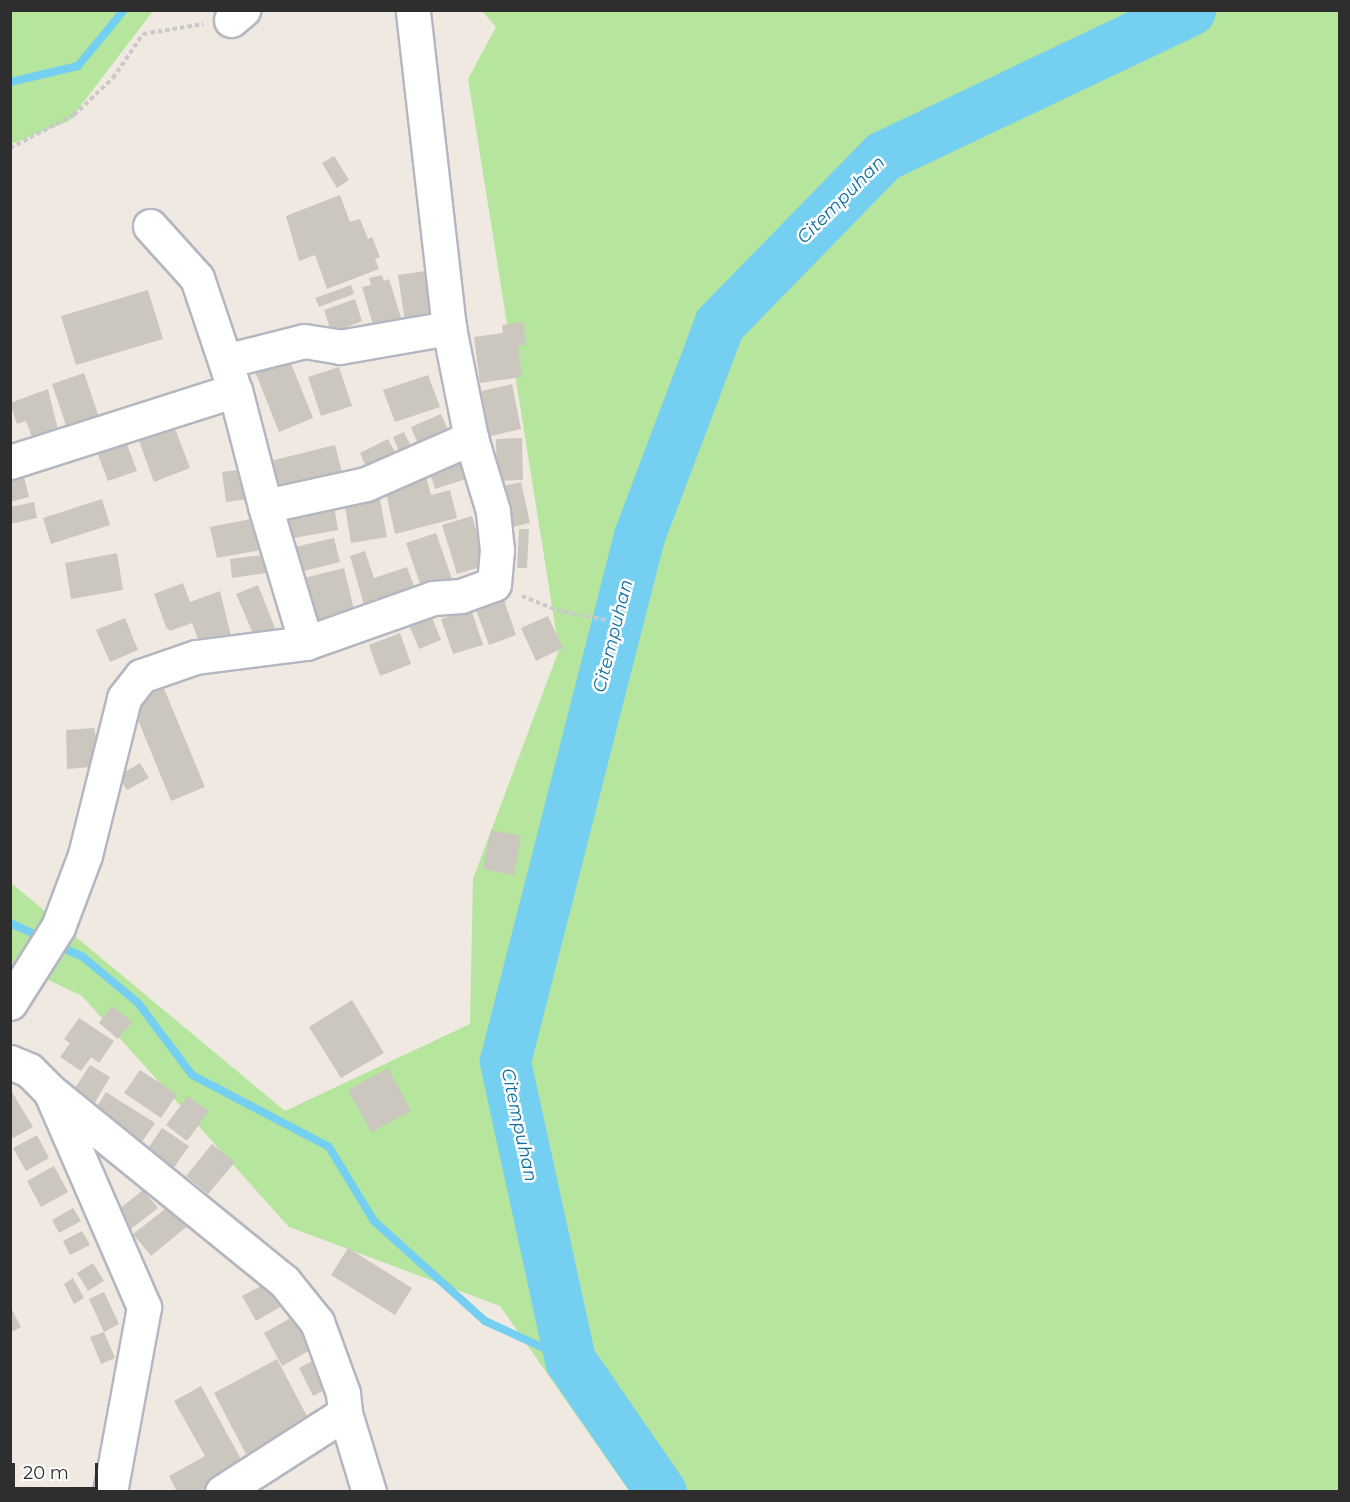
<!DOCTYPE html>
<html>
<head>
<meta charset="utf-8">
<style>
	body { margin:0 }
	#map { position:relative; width:1350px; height:1502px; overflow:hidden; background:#efe9e1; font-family:Montserrat,sans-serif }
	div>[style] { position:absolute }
	.green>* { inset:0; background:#b6e59e }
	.stream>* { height:8px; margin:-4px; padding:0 4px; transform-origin:4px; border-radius:4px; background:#75cff0 }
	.river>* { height:51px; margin:-25.5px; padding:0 25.5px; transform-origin:25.5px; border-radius:25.5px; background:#75cff0 }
	.building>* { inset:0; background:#cbc7bf }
	.path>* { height:4px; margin-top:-2px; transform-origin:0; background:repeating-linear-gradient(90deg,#c9c9c9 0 4.5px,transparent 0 7.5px) }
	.roads { filter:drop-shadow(2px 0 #b4b7c1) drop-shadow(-2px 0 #b4b7c1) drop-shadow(0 2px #b4b7c1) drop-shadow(0 -2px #b4b7c1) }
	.street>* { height:33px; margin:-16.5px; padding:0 16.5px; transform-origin:16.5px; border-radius:16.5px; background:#fff }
	.secondary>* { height:33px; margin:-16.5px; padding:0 16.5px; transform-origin:16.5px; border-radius:16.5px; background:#fff }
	span { translate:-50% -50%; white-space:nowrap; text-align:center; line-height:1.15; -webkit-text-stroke:5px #fff; paint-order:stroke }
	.water-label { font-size:18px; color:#0d6fa3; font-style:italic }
	.frame { position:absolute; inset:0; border:12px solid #2e2e2e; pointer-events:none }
	.scale { position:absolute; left:12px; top:1463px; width:86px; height:27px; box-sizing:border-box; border:3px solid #2e2e2e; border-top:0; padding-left:8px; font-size:18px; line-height:21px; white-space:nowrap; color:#2e2e2e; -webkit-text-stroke:4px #fff; paint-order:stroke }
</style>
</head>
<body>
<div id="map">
	<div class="green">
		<div style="clip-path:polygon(10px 11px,11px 10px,153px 11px,69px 121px,11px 144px)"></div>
		<div style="clip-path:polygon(482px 11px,1339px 11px,1339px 1491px,629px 1491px,500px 1306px,289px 1227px,82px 996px,11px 962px,10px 882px,285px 1111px,470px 1024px,473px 879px,559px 650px,468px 79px,496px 27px)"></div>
	</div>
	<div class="stream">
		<div style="left:10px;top:82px;width:70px;rotate:-13.2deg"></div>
		<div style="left:78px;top:66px;width:72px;rotate:-50.6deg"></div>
		<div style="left:10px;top:923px;width:36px;rotate:24deg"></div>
		<div style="left:54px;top:944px;width:32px;rotate:24deg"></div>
		<div style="left:83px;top:957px;width:72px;rotate:39.9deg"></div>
		<div style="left:138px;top:1003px;width:90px;rotate:53.1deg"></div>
		<div style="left:192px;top:1075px;width:155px;rotate:27.7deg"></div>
		<div style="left:329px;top:1147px;width:87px;rotate:58.7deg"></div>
		<div style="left:374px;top:1221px;width:149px;rotate:42deg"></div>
		<div style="left:485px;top:1321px;width:94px;rotate:24.6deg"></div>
	</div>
	<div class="river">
		<div style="left:661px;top:1492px;width:160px;rotate:-124.6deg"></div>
		<div style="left:570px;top:1360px;width:306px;rotate:-102.3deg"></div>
		<div style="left:505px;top:1061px;width:542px;rotate:-75.68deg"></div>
		<div style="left:639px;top:536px;width:227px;rotate:-69.3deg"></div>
		<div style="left:719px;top:324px;width:235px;rotate:-45.7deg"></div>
		<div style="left:883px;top:156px;width:340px;rotate:-25.4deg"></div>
	</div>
	<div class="building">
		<div style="clip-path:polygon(334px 156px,349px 180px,337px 188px,322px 163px)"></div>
		<div style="clip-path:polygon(340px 195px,350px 222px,360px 219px,368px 239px,372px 237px,380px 257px,375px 259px,379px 269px,327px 289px,315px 255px,299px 261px,286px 216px)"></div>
		<div style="clip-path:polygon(432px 270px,439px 324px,406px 329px,398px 275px)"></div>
		<div style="clip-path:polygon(382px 275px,384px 281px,389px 279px,403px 324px,375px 332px,362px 287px,371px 285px,369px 278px)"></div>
		<div style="clip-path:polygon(351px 285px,354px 294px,319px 307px,315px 298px)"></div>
		<div style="clip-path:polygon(148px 290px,163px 339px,76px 365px,61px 316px)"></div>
		<div style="clip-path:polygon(355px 299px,362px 321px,347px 327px,351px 338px,335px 344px,324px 310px)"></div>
		<div style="clip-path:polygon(523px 322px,526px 345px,518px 346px,522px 377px,480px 383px,474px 337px,503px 333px,502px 325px)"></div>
		<div style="clip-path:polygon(286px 351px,313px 418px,279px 432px,252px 364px)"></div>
		<div style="clip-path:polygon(339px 367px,352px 406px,321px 416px,308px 377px)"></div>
		<div style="clip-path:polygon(84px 373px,102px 426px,70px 437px,52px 384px)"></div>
		<div style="clip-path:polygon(428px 375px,440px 407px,395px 422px,383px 390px)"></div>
		<div style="clip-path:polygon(512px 384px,521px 429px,483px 438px,473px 393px)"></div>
		<div style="clip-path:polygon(48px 389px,59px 434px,34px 443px,26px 421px,17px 424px,10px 403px)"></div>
		<div style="clip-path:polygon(441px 414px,453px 441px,422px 454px,411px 427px)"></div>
		<div style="clip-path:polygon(174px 426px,190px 468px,154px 482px,139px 441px)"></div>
		<div style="clip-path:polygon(404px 432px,414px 453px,402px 459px,393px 437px)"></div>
		<div style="clip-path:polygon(522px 438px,523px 480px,497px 481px,496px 439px)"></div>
		<div style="clip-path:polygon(125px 439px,137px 471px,108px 481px,96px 450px)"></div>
		<div style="clip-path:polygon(388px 439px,401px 464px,371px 478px,360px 453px)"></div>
		<div style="clip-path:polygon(335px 445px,344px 480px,266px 500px,258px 464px)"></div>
		<div style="clip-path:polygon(459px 449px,469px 478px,435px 489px,426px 461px)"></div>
		<div style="clip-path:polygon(22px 468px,29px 497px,10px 502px,10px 471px)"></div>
		<div style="clip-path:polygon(252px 468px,256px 498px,226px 502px,222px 472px)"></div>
		<div style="clip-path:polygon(426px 476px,431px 495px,450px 490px,457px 518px,395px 534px,385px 487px)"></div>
		<div style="clip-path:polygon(521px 482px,530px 523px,508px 528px,499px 487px)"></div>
		<div style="clip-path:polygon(379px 494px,387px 537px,351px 543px,344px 501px)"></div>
		<div style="clip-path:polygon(102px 499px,110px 525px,51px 544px,43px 518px)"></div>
		<div style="clip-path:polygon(333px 499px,338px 530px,283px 540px,278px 508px)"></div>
		<div style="clip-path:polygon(34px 502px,37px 518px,10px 524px,10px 507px)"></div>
		<div style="clip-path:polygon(472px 516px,487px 565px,457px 574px,442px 525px)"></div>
		<div style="clip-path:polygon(261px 517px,267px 549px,217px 558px,210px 527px)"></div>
		<div style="clip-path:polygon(519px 529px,529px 529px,527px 568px,517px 568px)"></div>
		<div style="clip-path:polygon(436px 533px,453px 582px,423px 592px,406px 543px)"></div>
		<div style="clip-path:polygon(334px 538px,340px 562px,292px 574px,286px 549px)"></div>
		<div style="clip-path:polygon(365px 551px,374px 578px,407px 567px,416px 592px,365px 608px,350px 556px)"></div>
		<div style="clip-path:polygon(117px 553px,123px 590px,71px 599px,65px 563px)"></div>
		<div style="clip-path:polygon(270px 554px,273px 572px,232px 578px,230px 559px)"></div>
		<div style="clip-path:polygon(344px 568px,355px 614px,307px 626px,296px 580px)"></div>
		<div style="clip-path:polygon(183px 583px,190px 602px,220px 591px,231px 636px,201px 647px,192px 623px,170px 631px,166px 627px,154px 594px)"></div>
		<div style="clip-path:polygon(258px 585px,275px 628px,254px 636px,236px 594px)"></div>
		<div style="clip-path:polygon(503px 597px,516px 635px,489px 645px,475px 607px)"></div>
		<div style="clip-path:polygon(471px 609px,483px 645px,453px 654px,441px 619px)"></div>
		<div style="clip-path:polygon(548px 616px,563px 648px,536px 661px,521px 628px)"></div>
		<div style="clip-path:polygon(432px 617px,441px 640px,419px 649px,410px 627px)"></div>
		<div style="clip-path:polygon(125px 618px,138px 650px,110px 662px,96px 630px)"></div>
		<div style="clip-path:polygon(400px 633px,411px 664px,380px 676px,369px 645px)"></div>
		<div style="clip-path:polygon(163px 686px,205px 787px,171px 801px,130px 700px)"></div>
		<div style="clip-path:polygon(94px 728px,102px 766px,67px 769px,66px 730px)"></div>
		<div style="clip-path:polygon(140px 763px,149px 778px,127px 790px,118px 776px)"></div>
		<div style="clip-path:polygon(491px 830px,521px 836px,514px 875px,483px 869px)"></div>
		<div style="clip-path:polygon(352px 1000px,384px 1053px,341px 1078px,309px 1027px)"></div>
		<div style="clip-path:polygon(112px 1006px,132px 1022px,118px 1039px,99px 1023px)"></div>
		<div style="clip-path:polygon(79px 1018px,114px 1041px,99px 1063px,91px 1057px,81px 1071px,60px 1057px,70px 1043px,64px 1039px)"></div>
		<div style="clip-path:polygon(90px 1065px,110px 1077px,90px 1111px,69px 1097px)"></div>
		<div style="clip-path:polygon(388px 1068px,411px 1111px,371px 1132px,348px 1090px)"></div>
		<div style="clip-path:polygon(140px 1070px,177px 1094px,161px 1118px,124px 1093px)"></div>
		<div style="clip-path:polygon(12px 1092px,33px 1127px,13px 1138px,10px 1133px)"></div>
		<div style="clip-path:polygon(106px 1092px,155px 1123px,137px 1149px,89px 1119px)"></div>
		<div style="clip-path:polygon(188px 1096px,209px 1111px,187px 1141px,166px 1125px)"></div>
		<div style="clip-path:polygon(162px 1128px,189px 1146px,173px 1169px,146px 1151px)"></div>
		<div style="clip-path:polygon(37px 1135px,49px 1158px,26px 1171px,13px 1148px)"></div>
		<div style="clip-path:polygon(212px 1144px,235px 1162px,208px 1194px,186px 1176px)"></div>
		<div style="clip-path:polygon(54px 1166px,68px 1192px,41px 1207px,27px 1181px)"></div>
		<div style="clip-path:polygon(143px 1190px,158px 1208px,127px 1232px,113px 1214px)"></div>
		<div style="clip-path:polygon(173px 1203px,190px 1224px,151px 1256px,133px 1234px)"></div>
		<div style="clip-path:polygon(73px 1208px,81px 1221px,59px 1233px,52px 1220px)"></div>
		<div style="clip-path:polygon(82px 1231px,90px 1245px,70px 1255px,63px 1241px)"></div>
		<div style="clip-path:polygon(348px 1248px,412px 1288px,395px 1315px,331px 1275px)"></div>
		<div style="clip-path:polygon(93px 1263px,104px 1281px,88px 1291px,77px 1273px)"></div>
		<div style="clip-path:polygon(73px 1278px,84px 1298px,74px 1304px,64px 1284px)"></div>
		<div style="clip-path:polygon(274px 1279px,287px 1303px,256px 1321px,242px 1296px)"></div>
		<div style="clip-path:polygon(104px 1292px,119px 1324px,104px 1332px,89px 1299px)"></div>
		<div style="clip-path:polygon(10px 1306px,21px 1327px,10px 1333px)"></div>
		<div style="clip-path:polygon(296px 1315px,314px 1348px,282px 1366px,264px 1333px)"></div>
		<div style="clip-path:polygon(104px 1332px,115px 1358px,101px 1364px,90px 1337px)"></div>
		<div style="clip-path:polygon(322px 1356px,336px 1384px,313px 1396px,299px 1368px)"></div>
		<div style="clip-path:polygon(277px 1359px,309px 1420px,246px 1454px,214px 1393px)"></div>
		<div style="clip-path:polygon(201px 1386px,248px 1472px,212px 1492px,177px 1492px,169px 1476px,205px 1456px,174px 1401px)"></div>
	</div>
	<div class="path">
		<div style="left:10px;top:148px;width:72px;rotate:-27.3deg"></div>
		<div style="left:74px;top:115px;width:54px;rotate:-43.5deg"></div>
		<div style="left:113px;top:78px;width:53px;rotate:-55.7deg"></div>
		<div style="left:143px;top:34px;width:61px;rotate:-9.5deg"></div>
		<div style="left:522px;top:596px;width:38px;rotate:22deg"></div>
		<div style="left:557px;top:610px;width:50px;rotate:11.5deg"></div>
	</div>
	<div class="roads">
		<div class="street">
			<div style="left:231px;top:20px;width:16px;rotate:-40deg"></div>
			<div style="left:150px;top:226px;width:70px;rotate:47.9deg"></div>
			<div style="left:197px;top:278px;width:110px;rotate:71.4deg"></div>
			<div style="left:225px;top:361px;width:81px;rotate:-14.2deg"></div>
			<div style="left:304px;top:341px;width:36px;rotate:9deg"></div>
			<div style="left:340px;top:347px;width:111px;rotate:-9.9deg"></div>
			<div style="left:10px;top:462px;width:236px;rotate:-17.7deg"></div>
			<div style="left:235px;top:390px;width:120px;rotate:75.5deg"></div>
			<div style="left:306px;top:643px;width:143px;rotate:-106.7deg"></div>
			<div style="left:265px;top:506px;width:103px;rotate:-12.3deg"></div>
			<div style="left:366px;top:484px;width:115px;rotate:-23.7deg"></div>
			<div style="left:10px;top:1003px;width:90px;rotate:-57.7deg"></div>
			<div style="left:58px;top:927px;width:77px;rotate:-69.4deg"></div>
			<div style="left:85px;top:855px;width:162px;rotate:-76deg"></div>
			<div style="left:124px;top:698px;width:28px;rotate:-52deg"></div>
			<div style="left:141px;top:676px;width:58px;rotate:-19.1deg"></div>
			<div style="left:196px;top:657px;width:111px;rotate:-7.3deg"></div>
			<div style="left:306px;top:643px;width:135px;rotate:-19.5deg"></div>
			<div style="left:433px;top:598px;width:28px;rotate:-4deg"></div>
			<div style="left:461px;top:596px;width:35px;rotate:-20deg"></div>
			<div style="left:494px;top:584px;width:34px;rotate:-85deg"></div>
			<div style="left:497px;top:550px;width:39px;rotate:-96deg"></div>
			<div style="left:493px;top:511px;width:76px;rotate:-106.8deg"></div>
			<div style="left:471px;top:438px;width:112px;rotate:-101.3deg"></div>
			<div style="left:449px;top:328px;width:320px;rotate:-96.5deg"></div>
			<div style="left:50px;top:1091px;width:301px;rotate:39.1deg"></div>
			<div style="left:284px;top:1281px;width:53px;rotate:51.2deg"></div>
			<div style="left:317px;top:1322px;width:76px;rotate:69.9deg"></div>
			<div style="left:343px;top:1393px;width:20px;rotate:84deg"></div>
			<div style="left:222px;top:1492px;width:146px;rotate:-32.7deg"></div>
			<div style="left:345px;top:1413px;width:83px;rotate:73.1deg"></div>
		</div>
		<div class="secondary">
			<div style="left:10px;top:1062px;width:21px;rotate:23deg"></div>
			<div style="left:29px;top:1070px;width:30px;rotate:45deg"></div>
			<div style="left:50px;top:1091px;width:236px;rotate:66.5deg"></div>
			<div style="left:144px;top:1307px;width:188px;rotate:100.4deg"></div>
		</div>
	</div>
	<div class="water-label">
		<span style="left:841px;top:200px;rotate:-45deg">Citempuhan</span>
		<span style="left:613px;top:636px;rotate:-76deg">Citempuhan</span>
		<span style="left:519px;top:1125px;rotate:78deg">Citempuhan</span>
	</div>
	<div class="frame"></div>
	<div class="scale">20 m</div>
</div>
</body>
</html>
